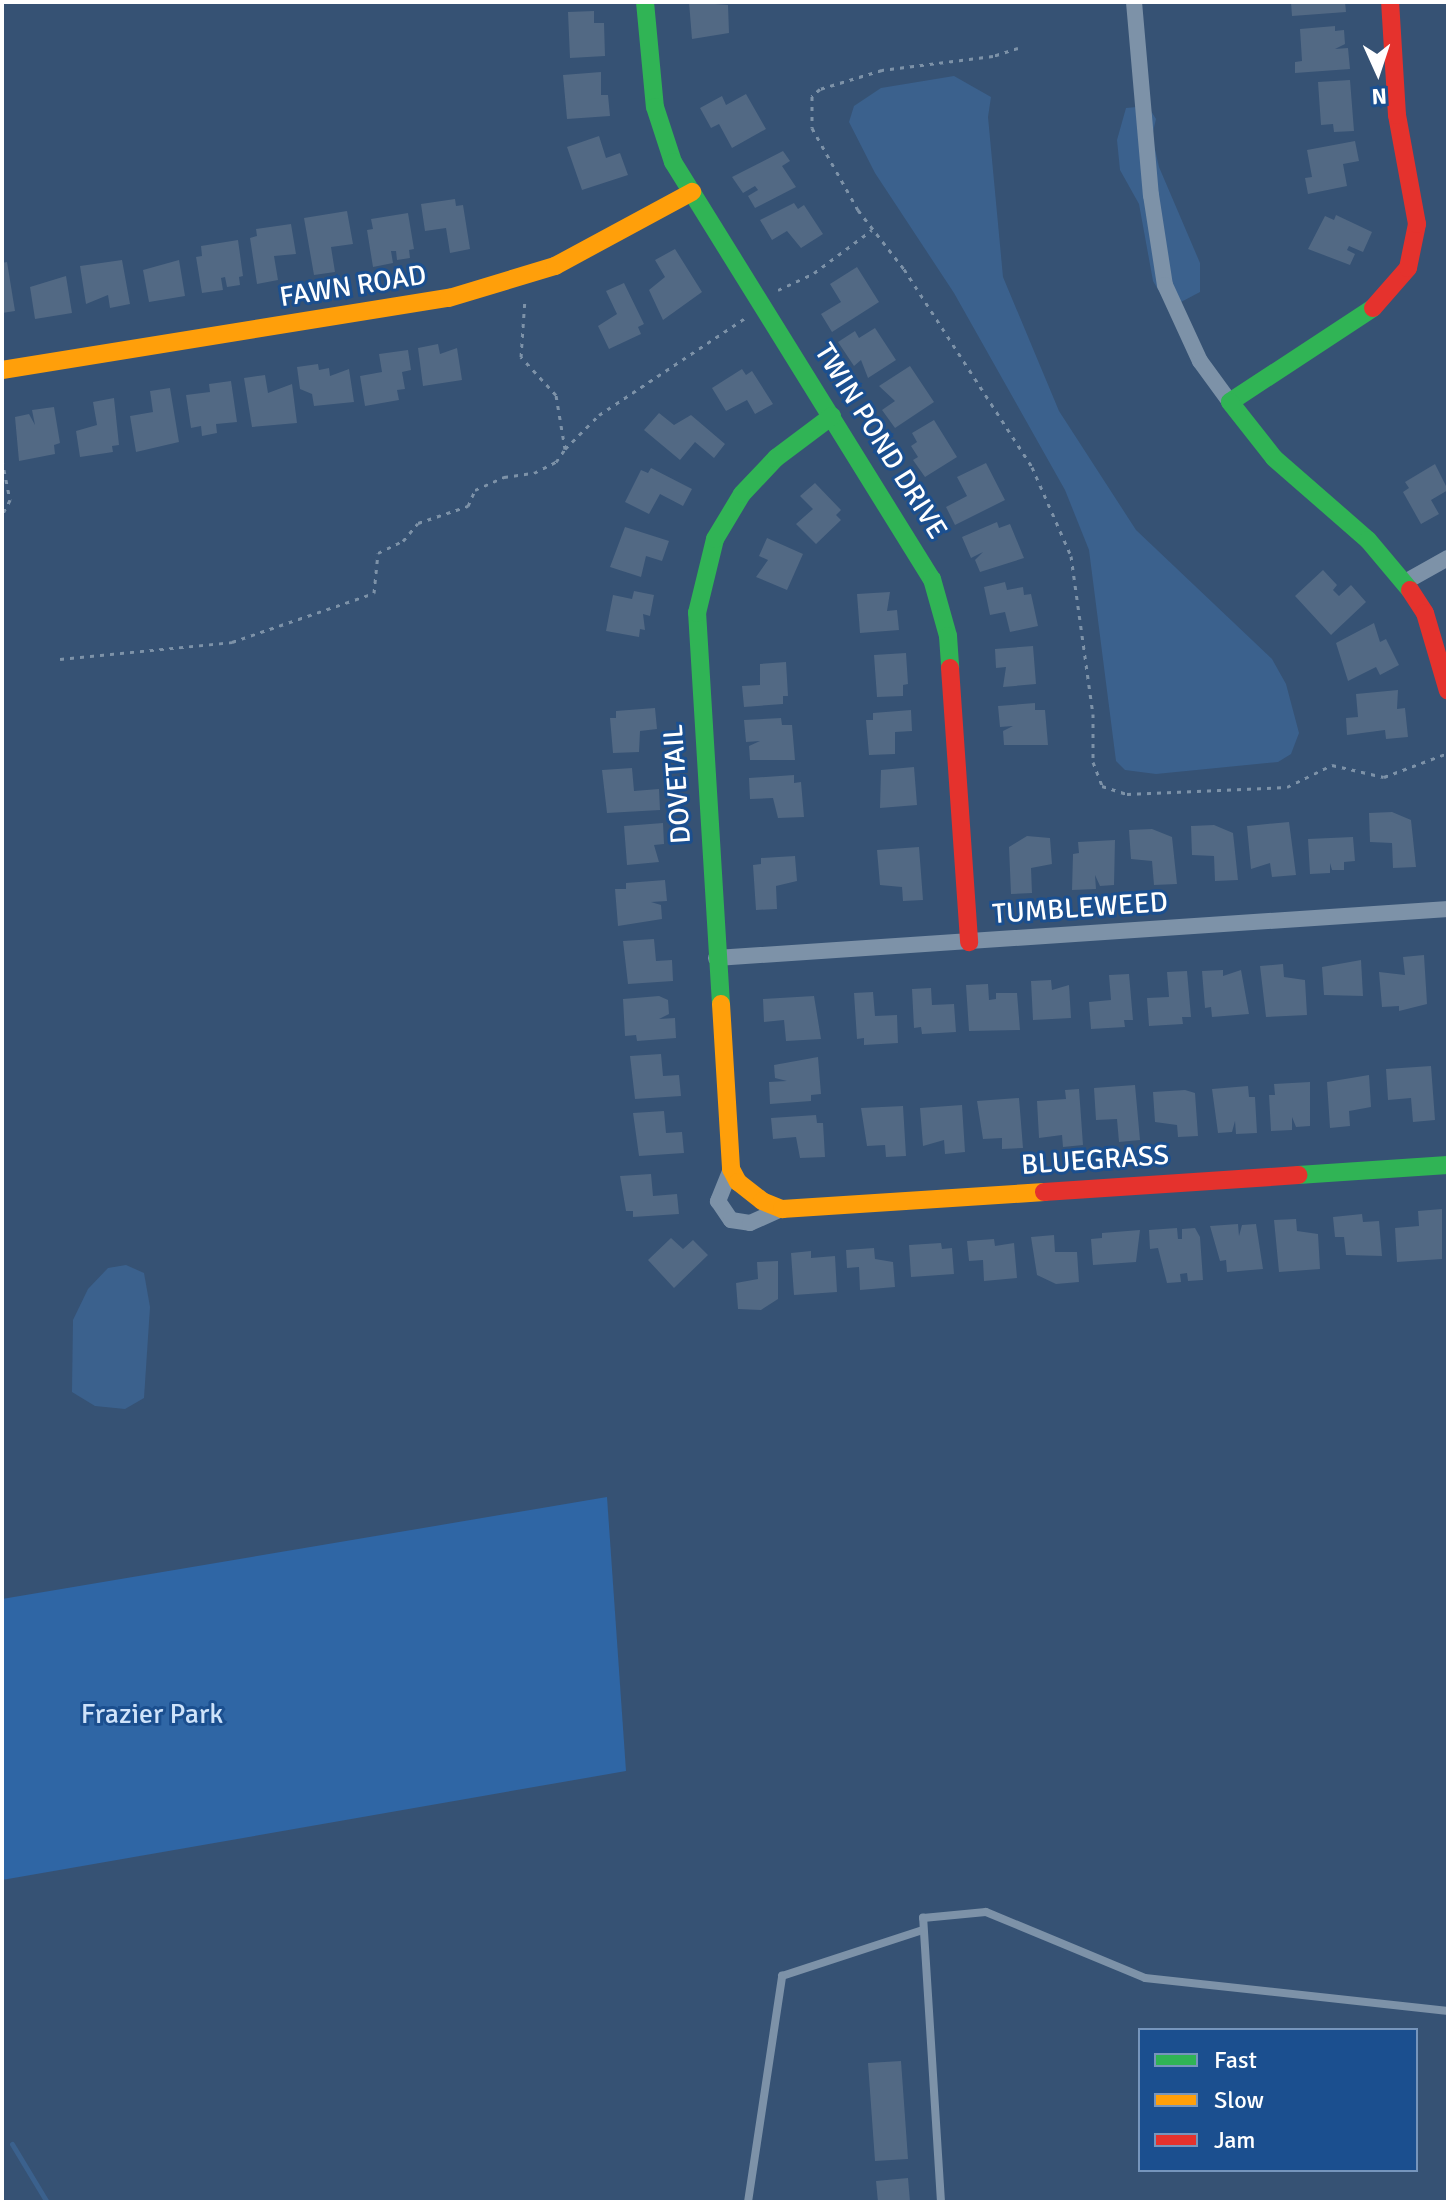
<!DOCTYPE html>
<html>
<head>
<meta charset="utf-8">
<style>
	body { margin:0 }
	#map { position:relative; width:1450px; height:2204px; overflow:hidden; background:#365274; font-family:Signika,sans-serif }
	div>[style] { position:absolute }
	.green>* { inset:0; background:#2f66a5 }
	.water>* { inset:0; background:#3b618d }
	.stream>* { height:5px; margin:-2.5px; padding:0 2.5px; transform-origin:2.5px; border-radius:2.5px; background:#3b618d }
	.building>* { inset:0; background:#526984 }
	.path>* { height:3px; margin-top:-1.5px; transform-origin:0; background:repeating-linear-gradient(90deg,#7d92a8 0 4px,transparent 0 10px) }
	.lane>* { height:8px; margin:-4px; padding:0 4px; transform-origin:4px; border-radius:4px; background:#7d92a8 }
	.street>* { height:16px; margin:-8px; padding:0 8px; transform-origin:8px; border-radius:8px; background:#7d92a8 }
	.fast>* { height:18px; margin:-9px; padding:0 9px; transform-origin:9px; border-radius:9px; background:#30b455 }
	.slow>* { height:18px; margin:-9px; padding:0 9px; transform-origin:9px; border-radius:9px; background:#ff9f0a }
	.jam>* { height:18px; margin:-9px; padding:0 9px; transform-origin:9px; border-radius:9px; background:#e5322d }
	span { translate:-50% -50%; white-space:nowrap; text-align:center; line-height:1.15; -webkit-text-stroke:6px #1b4f8f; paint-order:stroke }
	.street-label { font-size:28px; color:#fff }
	.park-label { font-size:28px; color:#cfe3fa }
	.frame { position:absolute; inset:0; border:4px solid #fff; pointer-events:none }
	.legend { position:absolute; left:1138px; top:2028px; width:280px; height:144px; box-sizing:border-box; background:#1b4f8f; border:2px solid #7695bc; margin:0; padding:10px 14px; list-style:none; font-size:24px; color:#fff }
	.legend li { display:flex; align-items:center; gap:16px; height:40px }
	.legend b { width:40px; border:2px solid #7695bc }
	.north { position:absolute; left:1338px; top:32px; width:80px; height:80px; -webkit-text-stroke:6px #1b4f8f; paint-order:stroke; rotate:177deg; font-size:22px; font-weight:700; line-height:32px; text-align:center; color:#fff }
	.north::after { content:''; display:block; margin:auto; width:28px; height:36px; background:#fff; clip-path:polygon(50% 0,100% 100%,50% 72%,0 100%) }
</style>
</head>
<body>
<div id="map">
	<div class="green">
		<div style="clip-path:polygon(607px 1497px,626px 1771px,2px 1880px,2px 1599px)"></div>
	</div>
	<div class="water">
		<div style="clip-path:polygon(954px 76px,991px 97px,988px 117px,1003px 277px,1059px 411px,1136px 530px,1272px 659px,1286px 684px,1299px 733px,1291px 754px,1278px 762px,1156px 774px,1125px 770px,1116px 761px,1089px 550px,1065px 490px,954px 293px,875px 173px,849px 122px,854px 106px,881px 88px)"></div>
		<div style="clip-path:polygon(1148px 106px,1156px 119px,1152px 136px,1159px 167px,1200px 263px,1200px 292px,1181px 302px,1163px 298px,1153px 281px,1139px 204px,1120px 170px,1117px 140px,1126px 108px)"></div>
		<div style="clip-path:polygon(126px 1265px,144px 1273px,150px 1307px,144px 1398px,125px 1409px,95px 1406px,72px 1392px,73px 1320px,88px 1289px,108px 1268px)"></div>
	</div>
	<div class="stream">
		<div style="left:12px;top:2144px;width:68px;rotate:58.9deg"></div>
	</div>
	<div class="building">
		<div style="clip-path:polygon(689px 2px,728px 5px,729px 33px,692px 39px)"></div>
		<div style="clip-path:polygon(1291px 2px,1345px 2px,1346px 12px,1292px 16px)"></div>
		<div style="clip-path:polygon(594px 11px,594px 23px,604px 23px,605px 56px,570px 58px,568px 12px)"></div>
		<div style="clip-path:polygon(1335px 26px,1335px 31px,1344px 30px,1345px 44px,1335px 49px,1348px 48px,1350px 69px,1295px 73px,1295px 62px,1302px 61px,1300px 29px)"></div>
		<div style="clip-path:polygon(601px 72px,601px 95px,608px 95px,610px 116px,567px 119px,563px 75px)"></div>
		<div style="clip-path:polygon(1350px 80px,1354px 131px,1334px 132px,1333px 124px,1321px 125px,1318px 82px)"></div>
		<div style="clip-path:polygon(746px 94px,766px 129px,732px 148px,719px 124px,711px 128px,700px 108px,722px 96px,726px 105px)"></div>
		<div style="clip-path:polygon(599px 136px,606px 158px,620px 153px,628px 175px,582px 190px,567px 147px)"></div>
		<div style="clip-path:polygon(1355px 141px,1359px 161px,1343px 164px,1347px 186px,1308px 194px,1305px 178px,1312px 177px,1307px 150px)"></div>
		<div style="clip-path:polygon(783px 151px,790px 161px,782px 166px,796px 187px,755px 208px,748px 196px,758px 190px,755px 186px,743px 193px,732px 177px)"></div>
		<div style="clip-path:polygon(455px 199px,456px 206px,463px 205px,470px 249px,450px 253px,446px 228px,425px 231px,421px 204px)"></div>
		<div style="clip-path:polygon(794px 203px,798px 209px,804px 205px,823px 234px,801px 248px,787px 231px,772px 240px,760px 220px)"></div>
		<div style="clip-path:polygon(347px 211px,353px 244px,331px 247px,335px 272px,314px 275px,304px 218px)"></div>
		<div style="clip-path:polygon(408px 213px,414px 249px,409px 250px,410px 258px,397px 260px,396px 251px,391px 251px,393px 263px,373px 267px,367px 230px,373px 229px,371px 219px)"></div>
		<div style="clip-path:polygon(1336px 215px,1372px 232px,1363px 252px,1349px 246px,1347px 250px,1355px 254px,1350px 265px,1308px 249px,1325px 216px,1334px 220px)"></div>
		<div style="clip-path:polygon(291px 224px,296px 254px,274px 256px,278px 280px,257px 284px,250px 238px,257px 236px,256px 229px)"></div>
		<div style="clip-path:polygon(238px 240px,243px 276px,239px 277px,240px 285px,227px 287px,225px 277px,221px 278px,223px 290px,202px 293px,196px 257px,202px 256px,201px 246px)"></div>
		<div style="clip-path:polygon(675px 249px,702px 292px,663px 320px,649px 290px,665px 277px,655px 260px)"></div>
		<div style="clip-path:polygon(122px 260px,130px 304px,110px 308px,108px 295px,86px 304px,80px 266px)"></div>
		<div style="clip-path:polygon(179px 260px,185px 296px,149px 302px,143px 270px)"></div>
		<div style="clip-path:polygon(7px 262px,15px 311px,2px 313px,2px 263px)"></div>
		<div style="clip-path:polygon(857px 267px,879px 302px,832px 332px,821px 314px,841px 302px,830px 284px)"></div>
		<div style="clip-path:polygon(66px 276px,72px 313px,35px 319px,30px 287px)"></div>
		<div style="clip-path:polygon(624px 283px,644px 324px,638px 327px,641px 334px,609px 349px,598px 326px,617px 314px,606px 291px)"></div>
		<div style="clip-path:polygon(875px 328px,896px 360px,868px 378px,861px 360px,854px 366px,838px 342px,855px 331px,859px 338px)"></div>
		<div style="clip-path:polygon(438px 344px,440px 354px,457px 348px,462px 380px,423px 386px,418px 348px)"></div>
		<div style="clip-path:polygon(408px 350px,411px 370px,402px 372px,405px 389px,397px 390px,399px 400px,365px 406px,360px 376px,382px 372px,379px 354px)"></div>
		<div style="clip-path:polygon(318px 364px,319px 370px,329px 368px,330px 376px,349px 369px,354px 402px,314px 406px,312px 394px,300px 389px,297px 367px)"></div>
		<div style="clip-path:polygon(910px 366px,934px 402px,895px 428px,882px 410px,895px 401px,879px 386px)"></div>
		<div style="clip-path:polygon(742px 369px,746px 375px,752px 371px,773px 404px,755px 414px,747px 400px,726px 411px,712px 388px)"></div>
		<div style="clip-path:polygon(265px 375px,268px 393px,292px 384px,297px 423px,252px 427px,244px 378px)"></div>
		<div style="clip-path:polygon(231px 381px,237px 422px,216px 424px,217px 433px,202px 436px,201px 426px,191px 428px,186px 395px,210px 392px,209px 384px)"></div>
		<div style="clip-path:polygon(170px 388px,179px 442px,136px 452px,130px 416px,153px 412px,150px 391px)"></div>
		<div style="clip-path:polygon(114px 398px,119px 445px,112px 446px,113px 452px,80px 457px,76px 431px,97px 425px,93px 402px)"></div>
		<div style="clip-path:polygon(54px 407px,60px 443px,54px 445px,55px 454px,19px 461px,15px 417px,29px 414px,35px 425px,32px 410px)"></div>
		<div style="clip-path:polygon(659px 413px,674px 425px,691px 415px,725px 444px,714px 458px,695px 442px,680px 460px,644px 430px)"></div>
		<div style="clip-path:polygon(934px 420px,957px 457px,925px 477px,913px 460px,918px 457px,911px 446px,917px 442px,912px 433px)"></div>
		<div style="clip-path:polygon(986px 463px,1005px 500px,955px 525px,946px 507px,967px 496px,957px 477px)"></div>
		<div style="clip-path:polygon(1435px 464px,1448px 490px,1431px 500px,1439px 514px,1421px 524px,1403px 492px,1409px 488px,1405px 482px)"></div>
		<div style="clip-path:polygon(651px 468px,692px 489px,683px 506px,660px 494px,649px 514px,625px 502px,641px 470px,648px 473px)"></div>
		<div style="clip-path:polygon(815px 483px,841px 510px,836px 515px,841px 520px,816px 544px,796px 524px,813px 509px,800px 496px)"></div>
		<div style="clip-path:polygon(997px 522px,999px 528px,1010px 524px,1024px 558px,980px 572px,975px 560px,983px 552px,971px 558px,962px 537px)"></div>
		<div style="clip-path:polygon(625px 527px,669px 541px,662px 561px,646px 556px,641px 577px,610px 567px)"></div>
		<div style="clip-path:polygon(767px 538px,803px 554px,787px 590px,756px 577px,768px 560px,759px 556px)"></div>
		<div style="clip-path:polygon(1323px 570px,1337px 585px,1333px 590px,1339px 596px,1351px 585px,1366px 602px,1331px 635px,1295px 596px)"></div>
		<div style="clip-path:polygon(1005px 582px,1007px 590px,1023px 587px,1024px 595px,1031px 594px,1038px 626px,1010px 632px,1005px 612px,990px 615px,984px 587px)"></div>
		<div style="clip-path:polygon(634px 591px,654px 595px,650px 616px,643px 614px,645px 630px,640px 629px,639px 637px,606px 631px,613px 595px,632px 599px)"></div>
		<div style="clip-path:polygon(890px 592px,887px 611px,897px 610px,899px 630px,860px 633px,857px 594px)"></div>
		<div style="clip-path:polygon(1374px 623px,1380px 642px,1386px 639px,1399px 665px,1380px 675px,1376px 667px,1348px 681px,1336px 643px)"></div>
		<div style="clip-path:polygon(1033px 646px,1036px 684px,1003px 687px,1006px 667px,996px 668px,995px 649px)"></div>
		<div style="clip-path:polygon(906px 653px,908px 684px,903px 685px,903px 696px,877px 697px,874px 655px)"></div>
		<div style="clip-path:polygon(786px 662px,788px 696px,783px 696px,783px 704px,744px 707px,742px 686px,760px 685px,760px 664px)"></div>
		<div style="clip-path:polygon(1398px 690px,1397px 709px,1405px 708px,1408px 737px,1386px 739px,1385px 730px,1347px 735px,1346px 718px,1358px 717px,1356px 694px)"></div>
		<div style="clip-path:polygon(1035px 703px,1035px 710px,1045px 710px,1048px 745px,1004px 745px,1003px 731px,1013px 726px,1000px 727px,998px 706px)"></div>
		<div style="clip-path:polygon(655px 708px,657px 729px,640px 731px,639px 752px,613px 753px,610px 718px,616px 718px,616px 711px)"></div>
		<div style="clip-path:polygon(911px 710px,912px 731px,895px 732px,895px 754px,869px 755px,866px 720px,873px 720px,873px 713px)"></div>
		<div style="clip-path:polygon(781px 718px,782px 725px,792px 725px,795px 760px,750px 760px,749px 746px,760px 741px,746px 742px,744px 720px)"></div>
		<div style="clip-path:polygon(914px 767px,917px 805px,880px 808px,881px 770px)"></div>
		<div style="clip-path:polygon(632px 768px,634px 791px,659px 789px,660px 810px,607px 813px,602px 770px)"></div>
		<div style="clip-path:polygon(794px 775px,794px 783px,801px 782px,804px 817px,778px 818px,773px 798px,750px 799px,749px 778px)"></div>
		<div style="clip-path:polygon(1392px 812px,1411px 820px,1416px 867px,1393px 868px,1392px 843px,1370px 842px,1369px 813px)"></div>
		<div style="clip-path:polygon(1289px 822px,1296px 875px,1272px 877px,1270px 863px,1251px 869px,1247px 826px)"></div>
		<div style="clip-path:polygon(663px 823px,664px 844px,654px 845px,659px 862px,627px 865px,624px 826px)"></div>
		<div style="clip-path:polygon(1214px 825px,1233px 833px,1238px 880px,1215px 881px,1214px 856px,1192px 855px,1191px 826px)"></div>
		<div style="clip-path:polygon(1152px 829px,1172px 837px,1177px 884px,1154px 885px,1152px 861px,1131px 859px,1129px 830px)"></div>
		<div style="clip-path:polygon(1027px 836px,1050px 838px,1052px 864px,1031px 868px,1032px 893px,1011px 894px,1009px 847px)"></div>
		<div style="clip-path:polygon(1353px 837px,1355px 861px,1344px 862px,1344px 870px,1332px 870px,1330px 863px,1330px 873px,1310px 874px,1308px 839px)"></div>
		<div style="clip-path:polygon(1115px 840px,1114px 885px,1100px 886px,1095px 875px,1096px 889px,1072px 890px,1073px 854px,1079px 853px,1078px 842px)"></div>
		<div style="clip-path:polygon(919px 847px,923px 900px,903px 901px,902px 887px,880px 885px,877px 850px)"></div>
		<div style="clip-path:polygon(795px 856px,797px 881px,776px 886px,777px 909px,756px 910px,753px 865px,761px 864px,761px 858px)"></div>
		<div style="clip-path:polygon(665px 880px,667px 901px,651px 902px,661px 905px,662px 919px,618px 926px,615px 889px,626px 889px,626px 883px)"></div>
		<div style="clip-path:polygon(654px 939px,656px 961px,672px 960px,673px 981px,628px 984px,623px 941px)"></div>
		<div style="clip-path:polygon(1424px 955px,1427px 1004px,1399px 1011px,1399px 1006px,1382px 1007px,1379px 972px,1405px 975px,1403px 957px)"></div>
		<div style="clip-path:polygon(1361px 960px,1363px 996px,1324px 995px,1322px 967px)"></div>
		<div style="clip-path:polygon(1283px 964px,1284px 977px,1305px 980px,1307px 1015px,1266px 1017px,1260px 966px)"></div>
		<div style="clip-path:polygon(1223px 970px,1223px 976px,1241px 970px,1249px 1014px,1212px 1017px,1211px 1007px,1205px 1008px,1202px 971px)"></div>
		<div style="clip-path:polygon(1187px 971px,1191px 1017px,1182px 1017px,1183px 1024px,1149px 1026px,1147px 998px,1169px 997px,1167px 972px)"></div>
		<div style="clip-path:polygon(1129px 974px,1133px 1020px,1124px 1020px,1125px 1027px,1091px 1029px,1089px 1002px,1111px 1000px,1109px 975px)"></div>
		<div style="clip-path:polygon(1051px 980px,1052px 990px,1069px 985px,1071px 1018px,1033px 1020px,1031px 981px)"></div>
		<div style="clip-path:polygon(988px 984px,989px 1000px,996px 999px,996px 993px,1017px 993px,1020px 1030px,969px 1031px,966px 985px)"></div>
		<div style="clip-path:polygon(931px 988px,932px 1005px,954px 1004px,956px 1032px,922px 1034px,921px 1027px,914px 1028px,912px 989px)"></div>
		<div style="clip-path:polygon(873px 992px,875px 1016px,897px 1015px,898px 1043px,864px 1045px,864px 1038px,857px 1039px,854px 993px)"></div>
		<div style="clip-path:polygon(659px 996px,668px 1000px,669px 1014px,659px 1019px,675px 1018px,676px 1038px,637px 1041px,636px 1035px,625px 1036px,623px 999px)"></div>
		<div style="clip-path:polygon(814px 996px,821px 1039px,786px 1041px,784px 1020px,764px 1022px,763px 999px)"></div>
		<div style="clip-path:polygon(661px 1054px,663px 1076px,679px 1075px,681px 1096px,635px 1099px,630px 1056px)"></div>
		<div style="clip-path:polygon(818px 1057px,821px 1094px,811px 1095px,811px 1101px,770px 1104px,769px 1082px,787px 1081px,775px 1078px,774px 1065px)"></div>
		<div style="clip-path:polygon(1431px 1066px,1435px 1120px,1413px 1122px,1411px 1098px,1388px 1100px,1386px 1069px)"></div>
		<div style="clip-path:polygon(1369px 1075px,1371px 1107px,1349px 1111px,1350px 1126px,1330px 1128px,1327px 1082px)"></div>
		<div style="clip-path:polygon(1310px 1082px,1310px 1126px,1296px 1127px,1292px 1117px,1292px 1130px,1271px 1131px,1269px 1095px,1275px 1095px,1274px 1084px)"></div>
		<div style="clip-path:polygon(1135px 1085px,1140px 1140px,1119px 1142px,1117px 1119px,1096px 1120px,1094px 1088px)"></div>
		<div style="clip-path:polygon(1248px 1086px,1249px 1097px,1255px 1097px,1257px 1133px,1236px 1134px,1235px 1121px,1232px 1132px,1218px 1133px,1212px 1089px)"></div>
		<div style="clip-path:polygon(1079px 1089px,1083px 1145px,1063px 1147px,1062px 1135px,1039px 1138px,1037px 1101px,1066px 1099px,1065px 1090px)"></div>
		<div style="clip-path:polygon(1185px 1090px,1195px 1093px,1198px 1136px,1178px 1137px,1177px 1125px,1155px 1122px,1153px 1092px)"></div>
		<div style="clip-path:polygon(1019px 1098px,1023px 1148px,1002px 1149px,1002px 1138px,983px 1139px,977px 1101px)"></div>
		<div style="clip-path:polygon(962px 1105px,965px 1152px,945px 1154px,944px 1140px,923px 1146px,920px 1108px)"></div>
		<div style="clip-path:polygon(903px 1106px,906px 1156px,886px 1157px,885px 1145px,867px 1146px,861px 1108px)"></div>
		<div style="clip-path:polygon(664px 1111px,666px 1133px,682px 1132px,684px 1153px,639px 1156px,633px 1113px)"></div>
		<div style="clip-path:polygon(816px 1115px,817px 1123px,823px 1123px,825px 1157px,800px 1158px,796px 1137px,773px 1139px,771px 1118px)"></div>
		<div style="clip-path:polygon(651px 1174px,653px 1196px,677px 1194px,679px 1214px,633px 1217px,633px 1211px,626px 1211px,620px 1176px)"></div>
		<div style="clip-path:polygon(1442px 1209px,1442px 1259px,1397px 1262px,1395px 1228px,1419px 1226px,1418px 1211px)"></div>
		<div style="clip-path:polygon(1362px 1214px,1363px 1222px,1379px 1221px,1382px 1256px,1346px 1255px,1344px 1237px,1335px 1237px,1333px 1217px)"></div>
		<div style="clip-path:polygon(1296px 1219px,1297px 1231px,1318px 1234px,1320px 1269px,1279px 1272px,1274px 1220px)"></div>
		<div style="clip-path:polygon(1238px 1224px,1239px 1236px,1242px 1225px,1256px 1224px,1263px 1269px,1227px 1272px,1226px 1260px,1220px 1261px,1210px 1226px)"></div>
		<div style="clip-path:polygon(1177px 1228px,1178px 1239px,1182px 1239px,1182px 1229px,1195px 1228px,1200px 1237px,1203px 1280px,1188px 1281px,1187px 1273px,1180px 1274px,1181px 1282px,1167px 1283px,1158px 1248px,1150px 1249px,1149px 1230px)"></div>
		<div style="clip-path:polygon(1140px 1230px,1136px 1262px,1093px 1265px,1091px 1239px,1102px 1238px,1102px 1233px)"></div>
		<div style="clip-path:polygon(1054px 1235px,1055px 1252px,1077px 1252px,1079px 1282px,1056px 1284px,1037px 1275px,1031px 1237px)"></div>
		<div style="clip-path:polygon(671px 1238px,683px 1249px,693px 1240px,708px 1255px,674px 1288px,648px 1260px)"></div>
		<div style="clip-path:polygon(994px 1239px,995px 1246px,1014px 1243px,1017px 1278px,984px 1281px,983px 1260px,969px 1261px,967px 1241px)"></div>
		<div style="clip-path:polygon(941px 1243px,942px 1249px,952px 1248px,954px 1274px,911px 1277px,909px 1245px)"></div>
		<div style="clip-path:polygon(874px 1248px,875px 1259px,893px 1262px,895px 1287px,860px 1290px,859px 1267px,847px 1268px,846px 1250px)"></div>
		<div style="clip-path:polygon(811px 1251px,811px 1258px,835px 1256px,837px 1292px,794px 1295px,791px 1253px)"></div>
		<div style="clip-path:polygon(778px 1261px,778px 1299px,761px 1310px,738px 1309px,736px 1283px,758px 1279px,757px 1262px)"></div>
		<div style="clip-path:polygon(901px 2061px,908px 2159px,875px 2161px,868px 2063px)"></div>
		<div style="clip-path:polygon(908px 2178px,910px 2202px,878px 2202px,876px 2181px)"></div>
	</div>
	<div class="path">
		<div style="left:1018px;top:48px;width:26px;rotate:162deg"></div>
		<div style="left:993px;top:56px;width:112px;rotate:172.8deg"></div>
		<div style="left:882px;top:70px;width:65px;rotate:163deg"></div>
		<div style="left:820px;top:89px;width:11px;rotate:139deg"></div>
		<div style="left:812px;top:96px;width:32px;rotate:90deg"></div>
		<div style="left:812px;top:128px;width:94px;rotate:60.7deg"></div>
		<div style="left:858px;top:210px;width:75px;rotate:52.1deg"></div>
		<div style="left:904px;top:269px;width:236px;rotate:57.1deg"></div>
		<div style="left:1032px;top:467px;width:97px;rotate:66.3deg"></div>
		<div style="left:1071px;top:556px;width:160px;rotate:82.1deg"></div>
		<div style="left:1093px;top:714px;width:48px;rotate:90deg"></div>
		<div style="left:1093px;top:762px;width:26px;rotate:69deg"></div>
		<div style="left:1102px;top:786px;width:26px;rotate:18deg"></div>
		<div style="left:1127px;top:794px;width:160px;rotate:-2.5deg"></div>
		<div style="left:1287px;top:787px;width:50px;rotate:-26.1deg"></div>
		<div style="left:1332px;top:765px;width:53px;rotate:13deg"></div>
		<div style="left:1384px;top:777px;width:68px;rotate:-20.6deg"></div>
		<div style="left:778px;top:290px;width:40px;rotate:-25deg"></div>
		<div style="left:814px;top:273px;width:72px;rotate:-36.6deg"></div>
		<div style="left:565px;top:449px;width:48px;rotate:-45deg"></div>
		<div style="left:599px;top:415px;width:175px;rotate:-33.6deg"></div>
		<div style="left:2px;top:460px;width:41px;rotate:78.7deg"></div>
		<div style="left:10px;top:500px;width:17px;rotate:118deg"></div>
		<div style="left:60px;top:659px;width:173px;rotate:-5.6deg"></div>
		<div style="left:232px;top:642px;width:150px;rotate:-19deg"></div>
		<div style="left:374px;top:593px;width:40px;rotate:-84.3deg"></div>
		<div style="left:378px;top:553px;width:28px;rotate:-26deg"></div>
		<div style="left:403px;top:541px;width:23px;rotate:-50deg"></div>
		<div style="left:418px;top:523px;width:53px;rotate:-18.8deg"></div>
		<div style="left:468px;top:506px;width:17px;rotate:-66deg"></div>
		<div style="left:475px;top:490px;width:32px;rotate:-24deg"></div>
		<div style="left:504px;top:477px;width:30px;rotate:-8deg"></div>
		<div style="left:534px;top:473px;width:25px;rotate:-27deg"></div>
		<div style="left:556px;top:462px;width:16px;rotate:-55deg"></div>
		<div style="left:565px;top:449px;width:55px;rotate:-99.5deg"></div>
		<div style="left:556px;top:395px;width:52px;rotate:-132.6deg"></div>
		<div style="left:521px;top:357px;width:59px;rotate:-86.1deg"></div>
	</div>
	<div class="lane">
		<div style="left:748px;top:2202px;width:229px;rotate:-81.4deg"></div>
		<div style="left:782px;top:1976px;width:148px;rotate:-18.1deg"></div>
		<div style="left:941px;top:2202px;width:285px;rotate:-93.6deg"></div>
		<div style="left:923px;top:1918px;width:63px;rotate:-5.4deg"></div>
		<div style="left:986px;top:1912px;width:172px;rotate:22.5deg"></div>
		<div style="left:1145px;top:1978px;width:305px;rotate:6.2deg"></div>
	</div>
	<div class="street">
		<div style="left:1134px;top:2px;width:194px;rotate:85deg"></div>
		<div style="left:1151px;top:195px;width:91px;rotate:81.2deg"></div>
		<div style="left:1165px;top:285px;width:84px;rotate:65.3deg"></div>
		<div style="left:1200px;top:361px;width:51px;rotate:53.8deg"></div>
		<div style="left:1405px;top:582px;width:49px;rotate:-29.2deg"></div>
		<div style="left:716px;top:958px;width:734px;rotate:-3.83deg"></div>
		<div style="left:731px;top:1169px;width:35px;rotate:112deg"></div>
		<div style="left:718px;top:1201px;width:23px;rotate:56deg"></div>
		<div style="left:731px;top:1220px;width:19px;rotate:9deg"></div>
		<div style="left:750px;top:1223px;width:35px;rotate:-24deg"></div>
	</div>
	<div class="fast">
		<div style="left:645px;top:2px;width:105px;rotate:84.6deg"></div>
		<div style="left:655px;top:107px;width:58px;rotate:71.9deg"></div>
		<div style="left:673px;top:162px;width:491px;rotate:58.2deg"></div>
		<div style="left:932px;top:579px;width:59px;rotate:74.3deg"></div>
		<div style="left:948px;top:636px;width:32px;rotate:86deg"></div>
		<div style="left:1373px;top:308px;width:171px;rotate:146.7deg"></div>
		<div style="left:1230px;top:402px;width:71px;rotate:51.8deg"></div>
		<div style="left:1274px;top:458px;width:125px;rotate:41.1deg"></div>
		<div style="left:1368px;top:540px;width:65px;rotate:50deg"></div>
		<div style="left:721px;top:1004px;width:392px;rotate:-93.5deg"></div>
		<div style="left:697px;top:613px;width:76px;rotate:-76.3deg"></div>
		<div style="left:715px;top:539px;width:52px;rotate:-59deg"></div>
		<div style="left:742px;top:494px;width:50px;rotate:-46.6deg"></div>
		<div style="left:776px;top:458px;width:70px;rotate:-36.9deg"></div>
		<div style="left:1298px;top:1175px;width:150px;rotate:-3.8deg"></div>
	</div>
	<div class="slow">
		<div style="left:2px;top:370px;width:453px;rotate:-9.2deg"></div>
		<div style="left:449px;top:298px;width:111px;rotate:-16.8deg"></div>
		<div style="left:555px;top:266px;width:156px;rotate:-28.4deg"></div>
		<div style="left:721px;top:1004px;width:165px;rotate:86.5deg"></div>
		<div style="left:731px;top:1169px;width:15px;rotate:62deg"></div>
		<div style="left:738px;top:1182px;width:31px;rotate:38deg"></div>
		<div style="left:762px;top:1201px;width:22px;rotate:22deg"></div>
		<div style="left:782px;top:1209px;width:263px;rotate:-3.7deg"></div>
	</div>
	<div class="jam">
		<div style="left:1373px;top:308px;width:53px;rotate:-48.8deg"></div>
		<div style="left:1408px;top:268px;width:45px;rotate:-78.4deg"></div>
		<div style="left:1417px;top:224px;width:111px;rotate:-100.4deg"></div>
		<div style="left:1397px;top:115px;width:113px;rotate:-93.5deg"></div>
		<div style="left:1410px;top:590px;width:27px;rotate:57deg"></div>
		<div style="left:1425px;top:613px;width:81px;rotate:73.6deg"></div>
		<div style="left:950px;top:668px;width:275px;rotate:86deg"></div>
		<div style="left:1044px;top:1192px;width:255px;rotate:-3.8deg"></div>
	</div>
	<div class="street-label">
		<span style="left:353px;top:286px;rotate:-9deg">FAWN ROAD</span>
		<span style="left:881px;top:441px;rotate:58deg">TWIN POND DRIVE</span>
		<span style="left:677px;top:784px;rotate:-94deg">DOVETAIL</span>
		<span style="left:1080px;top:908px;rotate:-4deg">TUMBLEWEED</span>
		<span style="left:1095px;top:1160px;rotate:-4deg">BLUEGRASS</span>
	</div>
	<div class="park-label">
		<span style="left:152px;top:1714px">Frazier Park</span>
	</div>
	<div class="frame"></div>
	<ul class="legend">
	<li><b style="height:10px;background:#30b455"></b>Fast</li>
	<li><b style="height:10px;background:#ff9f0a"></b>Slow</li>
	<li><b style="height:10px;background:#e5322d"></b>Jam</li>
	</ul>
	<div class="north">N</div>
</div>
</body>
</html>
